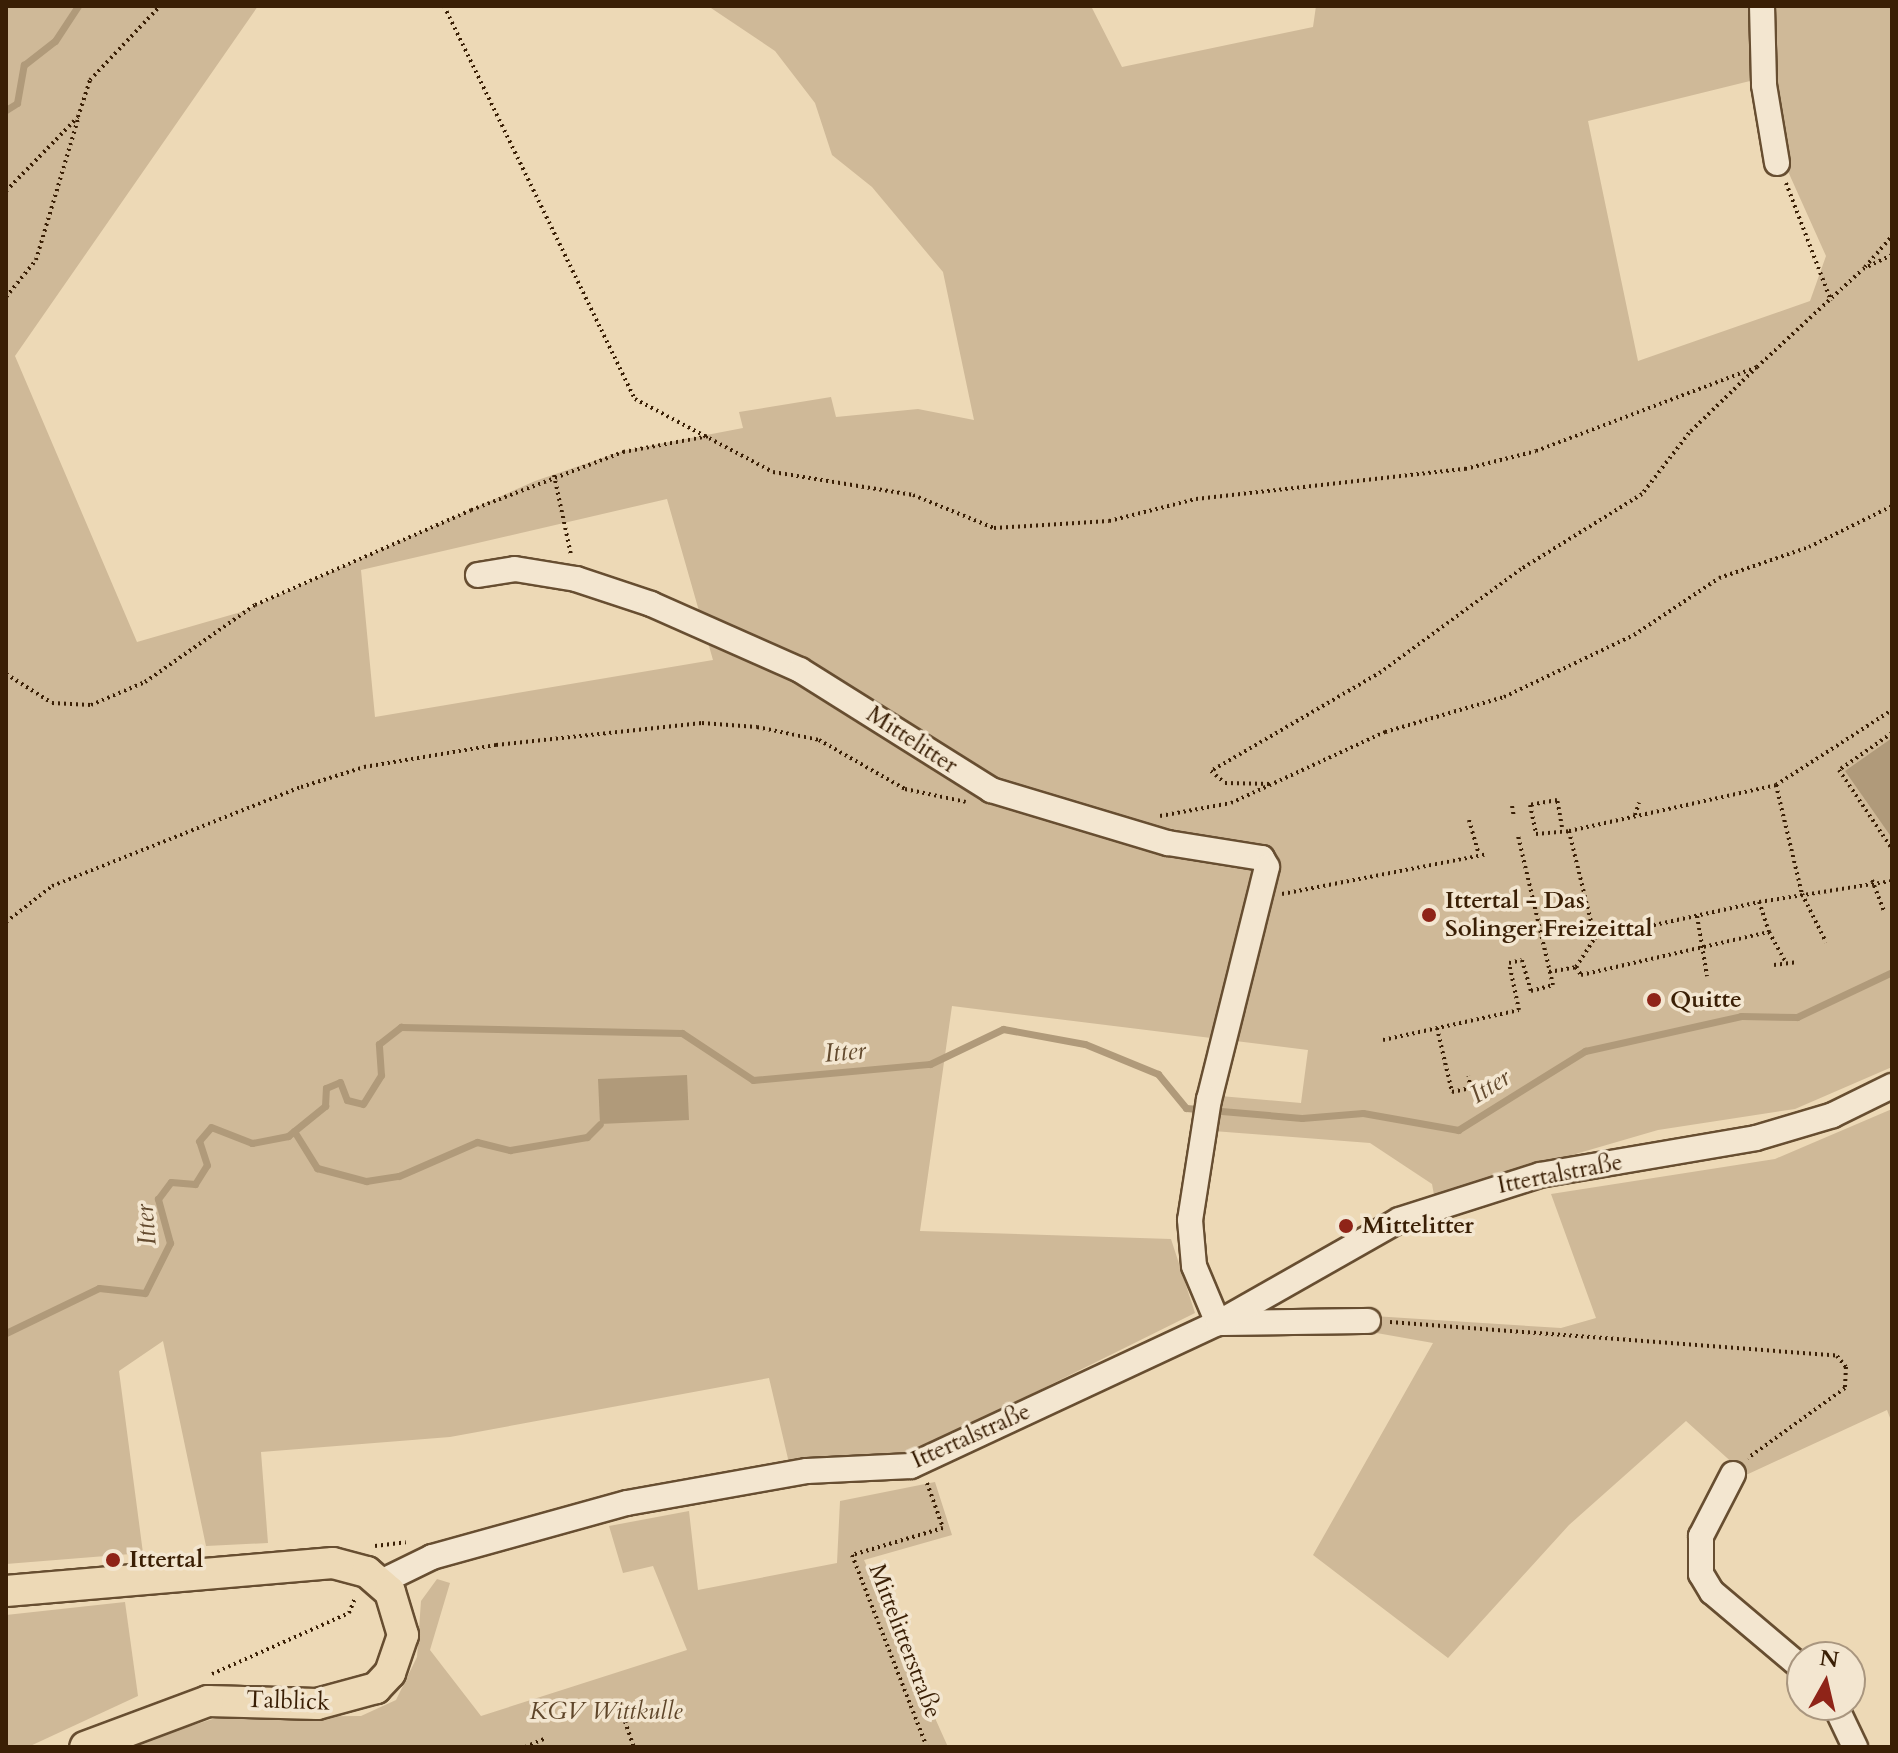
<!DOCTYPE html>
<html>
<head>
<meta charset="utf-8">
<style>
	body { margin:0 }
	#map { position:relative; width:1898px; height:1753px; overflow:hidden; background:#edd9b6; font-family:Cardo,serif }
	div>[style] { position:absolute }
	.green>* { inset:0; background:#cfb998 }
	.water>* { inset:0; background:#b09a7a }
	.stream>* { height:7px; margin:-3.5px; padding:0 3.5px; transform-origin:3.5px; border-radius:3.5px; background:#b09a7a }
	.path>* { height:4px; margin-top:-2px; transform-origin:0; background:repeating-linear-gradient(90deg,#3a1f05 0 2px,transparent 0 6px) }
	.roads { filter:drop-shadow(2px 0 #674e31) drop-shadow(-2px 0 #674e31) drop-shadow(0 2px #674e31) drop-shadow(0 -2px #674e31) }
	.minor>* { height:24px; margin:-12px; padding:0 12px; transform-origin:12px; border-radius:12px; background:#f3e6d0 }
	.major>* { height:30px; margin:-15px; padding:0 15px; transform-origin:15px; border-radius:15px; background:#edd9b6 }
	.dots>* { width:22px; height:22px; translate:-50% -50%; box-sizing:border-box; border:4px solid #f3e6d0; border-radius:50% }
	span { translate:-50% -50%; white-space:nowrap; text-align:center; line-height:1.15; -webkit-text-stroke:7px #f3e6d0; paint-order:stroke }
	.street-label { font-size:24px; color:#3a1f05 }
	.poi-label { font-size:24px; color:#3a1f05; font-weight:700 }
	.left { translate:0 -50%; text-align:left }
	.park-label { font-size:24px; color:#5f462a; font-style:italic }
	.water-label { font-size:26px; color:#634a2e; font-style:italic }
	.frame { position:absolute; inset:0; border:8px solid #3a1f05; pointer-events:none }
	.north { position:absolute; left:1786px; top:1641px; width:80px; height:80px; box-sizing:border-box; background:#f3e6d0; border:2px solid #a9967f; border-radius:50%; rotate:8deg; font-size:22px; font-weight:700; line-height:32px; text-align:center; color:#3a1f05 }
	.north::after { content:''; display:block; margin:auto; width:28px; height:36px; background:#8f2418; clip-path:polygon(50% 0,100% 100%,50% 72%,0 100%) }
</style>
</head>
<body>
<div id="map">
	<div class="green">
		<div style="clip-path:polygon(evenodd,6px 6px,258px 6px,15px 356px,137px 642px,241px 612px,535px 481px,623px 451px,743px 428px,739px 412px,831px 397px,836px 417px,918px 409px,974px 420px,943px 272px,872px 187px,832px 155px,815px 103px,775px 51px,708px 6px,1091px 6px,1122px 67px,1313px 27px,1316px 6px,1752px 6px,1750px 81px,1588px 121px,1638px 361px,1810px 301px,1826px 256px,1782px 158px,1769px 6px,1892px 6px,1892px 1067px,1795px 1109px,1658px 1130px,1434px 1195px,1432px 1184px,1370px 1143px,1213px 1131px,1220px 1096px,1301px 1103px,1308px 1050px,952px 1006px,920px 1231px,1171px 1239px,1195px 1313px,917px 1451px,789px 1463px,769px 1378px,450px 1437px,261px 1452px,268px 1543px,206px 1546px,163px 1341px,119px 1371px,143px 1553px,6px 1564px,6px 6px,667px 499px,713px 660px,375px 717px,361px 570px,667px 499px)"></div>
		<div style="clip-path:polygon(1892px 1109px,1892px 1423px,1887px 1410px,1746px 1475px,1686px 1421px,1569px 1525px,1448px 1658px,1313px 1555px,1433px 1343px,1371px 1332px,1373px 1316px,1561px 1328px,1596px 1318px,1551px 1194px,1775px 1159px)"></div>
		<div style="clip-path:polygon(935px 1482px,952px 1535px,864px 1560px,948px 1747px,124px 1747px,219px 1717px,361px 1716px,396px 1700px,417px 1657px,421px 1601px,437px 1579px,450px 1583px,430px 1650px,481px 1716px,687px 1650px,653px 1566px,623px 1573px,609px 1526px,689px 1511px,698px 1590px,837px 1563px,840px 1501px)"></div>
		<div style="clip-path:polygon(125px 1602px,138px 1696px,28px 1747px,6px 1747px,6px 1615px)"></div>
	</div>
	<div class="water">
		<div style="clip-path:polygon(1892px 738px,1892px 838px,1845px 771px)"></div>
		<div style="clip-path:polygon(687px 1075px,689px 1120px,600px 1124px,598px 1079px)"></div>
	</div>
	<div class="stream">
		<div style="left:6px;top:110px;width:13px;rotate:-32deg"></div>
		<div style="left:17px;top:103px;width:39px;rotate:-80deg"></div>
		<div style="left:24px;top:65px;width:39px;rotate:-38deg"></div>
		<div style="left:55px;top:41px;width:42px;rotate:-56.7deg"></div>
		<div style="left:294px;top:1131px;width:44px;rotate:58.1deg"></div>
		<div style="left:317px;top:1168px;width:51px;rotate:14.9deg"></div>
		<div style="left:366px;top:1181px;width:33px;rotate:-9deg"></div>
		<div style="left:399px;top:1176px;width:85px;rotate:-23.6deg"></div>
		<div style="left:477px;top:1142px;width:34px;rotate:14deg"></div>
		<div style="left:510px;top:1150px;width:78px;rotate:-9.6deg"></div>
		<div style="left:587px;top:1137px;width:18px;rotate:-45deg"></div>
		<div style="left:6px;top:1333px;width:103px;rotate:-25.8deg"></div>
		<div style="left:99px;top:1288px;width:46px;rotate:6.2deg"></div>
		<div style="left:145px;top:1293px;width:56px;rotate:-63.4deg"></div>
		<div style="left:170px;top:1243px;width:46px;rotate:-105.3deg"></div>
		<div style="left:158px;top:1199px;width:21px;rotate:-53deg"></div>
		<div style="left:171px;top:1182px;width:24px;rotate:5deg"></div>
		<div style="left:195px;top:1184px;width:22px;rotate:-58deg"></div>
		<div style="left:207px;top:1165px;width:25px;rotate:-108deg"></div>
		<div style="left:199px;top:1141px;width:18px;rotate:-49deg"></div>
		<div style="left:211px;top:1127px;width:44px;rotate:21.3deg"></div>
		<div style="left:252px;top:1143px;width:37px;rotate:-11deg"></div>
		<div style="left:288px;top:1136px;width:48px;rotate:-39deg"></div>
		<div style="left:325px;top:1106px;width:18px;rotate:-87deg"></div>
		<div style="left:326px;top:1088px;width:15px;rotate:-23deg"></div>
		<div style="left:340px;top:1082px;width:19px;rotate:69deg"></div>
		<div style="left:347px;top:1100px;width:16px;rotate:14deg"></div>
		<div style="left:363px;top:1104px;width:34px;rotate:-58deg"></div>
		<div style="left:381px;top:1075px;width:31px;rotate:-94deg"></div>
		<div style="left:379px;top:1044px;width:28px;rotate:-38deg"></div>
		<div style="left:401px;top:1027px;width:281px;rotate:1.2deg"></div>
		<div style="left:682px;top:1033px;width:85px;rotate:33.5deg"></div>
		<div style="left:753px;top:1080px;width:178px;rotate:-5.2deg"></div>
		<div style="left:930px;top:1064px;width:81px;rotate:-25.6deg"></div>
		<div style="left:1003px;top:1029px;width:83px;rotate:10.4deg"></div>
		<div style="left:1085px;top:1044px;width:79px;rotate:22.3deg"></div>
		<div style="left:1158px;top:1074px;width:44px;rotate:50.5deg"></div>
		<div style="left:1186px;top:1108px;width:116px;rotate:4.9deg"></div>
		<div style="left:1302px;top:1118px;width:61px;rotate:-4.7deg"></div>
		<div style="left:1363px;top:1113px;width:97px;rotate:10.1deg"></div>
		<div style="left:1458px;top:1130px;width:150px;rotate:-31.9deg"></div>
		<div style="left:1585px;top:1051px;width:160px;rotate:-12.6deg"></div>
		<div style="left:1741px;top:1016px;width:56px;rotate:1deg"></div>
		<div style="left:1797px;top:1017px;width:105px;rotate:-25.3deg"></div>
	</div>
	<div class="path">
		<div style="left:444px;top:6px;width:437px;rotate:64.1deg"></div>
		<div style="left:635px;top:399px;width:156px;rotate:27.9deg"></div>
		<div style="left:773px;top:472px;width:142px;rotate:9.3deg"></div>
		<div style="left:913px;top:495px;width:87px;rotate:22.2deg"></div>
		<div style="left:994px;top:528px;width:115px;rotate:-3.5deg"></div>
		<div style="left:1109px;top:521px;width:90px;rotate:-14.2deg"></div>
		<div style="left:1196px;top:499px;width:271px;rotate:-6.4deg"></div>
		<div style="left:1465px;top:469px;width:73px;rotate:-14.2deg"></div>
		<div style="left:1536px;top:451px;width:236px;rotate:-20.8deg"></div>
		<div style="left:1757px;top:367px;width:95px;rotate:135.9deg"></div>
		<div style="left:1689px;top:433px;width:77px;rotate:127.6deg"></div>
		<div style="left:1642px;top:494px;width:142px;rotate:148.2deg"></div>
		<div style="left:1521px;top:569px;width:174px;rotate:143.7deg"></div>
		<div style="left:1381px;top:672px;width:197px;rotate:149.8deg"></div>
		<div style="left:1211px;top:771px;width:18px;rotate:41deg"></div>
		<div style="left:1225px;top:783px;width:48px;rotate:1.2deg"></div>
		<div style="left:1786px;top:183px;width:126px;rotate:69.1deg"></div>
		<div style="left:6px;top:191px;width:103px;rotate:-45.8deg"></div>
		<div style="left:78px;top:117px;width:39px;rotate:-72deg"></div>
		<div style="left:90px;top:80px;width:102px;rotate:-46.6deg"></div>
		<div style="left:1865px;top:267px;width:41px;rotate:-48.9deg"></div>
		<div style="left:6px;top:297px;width:48px;rotate:-51deg"></div>
		<div style="left:36px;top:260px;width:147px;rotate:-73.4deg"></div>
		<div style="left:1757px;top:367px;width:144px;rotate:-42.8deg"></div>
		<div style="left:1863px;top:269px;width:32px;rotate:-26deg"></div>
		<div style="left:554px;top:475px;width:82px;rotate:78deg"></div>
		<div style="left:6px;top:674px;width:54px;rotate:32.2deg"></div>
		<div style="left:52px;top:703px;width:39px;rotate:3deg"></div>
		<div style="left:91px;top:705px;width:59px;rotate:-23.1deg"></div>
		<div style="left:145px;top:682px;width:134px;rotate:-35deg"></div>
		<div style="left:255px;top:605px;width:236px;rotate:-23.7deg"></div>
		<div style="left:471px;top:510px;width:163px;rotate:-20.9deg"></div>
		<div style="left:623px;top:452px;width:87px;rotate:-10.5deg"></div>
		<div style="left:1892px;top:733px;width:65px;rotate:145.1deg"></div>
		<div style="left:1839px;top:770px;width:95px;rotate:56.1deg"></div>
		<div style="left:1776px;top:785px;width:112px;rotate:76.6deg"></div>
		<div style="left:1802px;top:894px;width:54px;rotate:63.4deg"></div>
		<div style="left:1512px;top:806px;width:11px;rotate:80deg"></div>
		<div style="left:1635px;top:815px;width:13px;rotate:-72deg"></div>
		<div style="left:1160px;top:816px;width:72px;rotate:-10.4deg"></div>
		<div style="left:1231px;top:803px;width:170px;rotate:-24.8deg"></div>
		<div style="left:1385px;top:732px;width:124px;rotate:-16.4deg"></div>
		<div style="left:1504px;top:697px;width:144px;rotate:-25.5deg"></div>
		<div style="left:1634px;top:635px;width:102px;rotate:-33.8deg"></div>
		<div style="left:1719px;top:578px;width:95px;rotate:-19deg"></div>
		<div style="left:1809px;top:547px;width:93px;rotate:-26.3deg"></div>
		<div style="left:1469px;top:820px;width:33px;rotate:74deg"></div>
		<div style="left:1562px;top:827px;width:27px;rotate:-100deg"></div>
		<div style="left:1557px;top:800px;width:27px;rotate:170deg"></div>
		<div style="left:1530px;top:805px;width:30px;rotate:78deg"></div>
		<div style="left:1536px;top:834px;width:33px;rotate:-5deg"></div>
		<div style="left:1872px;top:880px;width:33px;rotate:69deg"></div>
		<div style="left:1282px;top:894px;width:209px;rotate:-11deg"></div>
		<div style="left:1697px;top:916px;width:61px;rotate:80.5deg"></div>
		<div style="left:6px;top:922px;width:58px;rotate:-38deg"></div>
		<div style="left:52px;top:886px;width:268px;rotate:-21.7deg"></div>
		<div style="left:301px;top:787px;width:66px;rotate:-17.6deg"></div>
		<div style="left:364px;top:767px;width:134px;rotate:-9.5deg"></div>
		<div style="left:496px;top:745px;width:207px;rotate:-6.1deg"></div>
		<div style="left:702px;top:723px;width:55px;rotate:4.2deg"></div>
		<div style="left:757px;top:727px;width:63px;rotate:11.8deg"></div>
		<div style="left:819px;top:740px;width:99px;rotate:29.7deg"></div>
		<div style="left:905px;top:789px;width:62px;rotate:12deg"></div>
		<div style="left:1769px;top:932px;width:35px;rotate:61deg"></div>
		<div style="left:1595px;top:938px;width:110px;rotate:-103.7deg"></div>
		<div style="left:1569px;top:831px;width:212px;rotate:-12.5deg"></div>
		<div style="left:1776px;top:785px;width:138px;rotate:-32.9deg"></div>
		<div style="left:1774px;top:965px;width:24px;rotate:-7deg"></div>
		<div style="left:1576px;top:967px;width:35px;rotate:-57deg"></div>
		<div style="left:1595px;top:938px;width:168px;rotate:-12.4deg"></div>
		<div style="left:1549px;top:972px;width:27px;rotate:-10deg"></div>
		<div style="left:1576px;top:967px;width:9px;rotate:58deg"></div>
		<div style="left:1581px;top:975px;width:193px;rotate:-12.9deg"></div>
		<div style="left:1769px;top:932px;width:32px;rotate:-108deg"></div>
		<div style="left:1759px;top:902px;width:135px;rotate:-9deg"></div>
		<div style="left:1437px;top:1028px;width:66px;rotate:76.8deg"></div>
		<div style="left:1452px;top:1092px;width:19px;rotate:-12deg"></div>
		<div style="left:1471px;top:1088px;width:12px;rotate:-104deg"></div>
		<div style="left:1383px;top:1040px;width:139px;rotate:-12.4deg"></div>
		<div style="left:1519px;top:1010px;width:48px;rotate:-102deg"></div>
		<div style="left:1509px;top:963px;width:13px;rotate:-13deg"></div>
		<div style="left:1522px;top:960px;width:32px;rotate:74deg"></div>
		<div style="left:1531px;top:991px;width:23px;rotate:-15deg"></div>
		<div style="left:1553px;top:985px;width:153px;rotate:-103.2deg"></div>
		<div style="left:1390px;top:1322px;width:448px;rotate:4.3deg"></div>
		<div style="left:1837px;top:1356px;width:14px;rotate:51deg"></div>
		<div style="left:1846px;top:1367px;width:21px;rotate:93deg"></div>
		<div style="left:1845px;top:1388px;width:120px;rotate:144.2deg"></div>
		<div style="left:927px;top:1483px;width:48px;rotate:70.4deg"></div>
		<div style="left:943px;top:1528px;width:95px;rotate:163.5deg"></div>
		<div style="left:852px;top:1555px;width:206px;rotate:68.7deg"></div>
		<div style="left:375px;top:1546px;width:31px;rotate:-7deg"></div>
		<div style="left:212px;top:1674px;width:150px;rotate:-24deg"></div>
		<div style="left:349px;top:1613px;width:16px;rotate:-68deg"></div>
		<div style="left:621px;top:1710px;width:39px;rotate:71deg"></div>
		<div style="left:525px;top:1747px;width:23px;rotate:-23deg"></div>
	</div>
	<div class="roads">
		<div class="minor">
			<div style="left:1762px;top:6px;width:79px;rotate:88.5deg"></div>
			<div style="left:1764px;top:85px;width:79px;rotate:80.5deg"></div>
			<div style="left:478px;top:575px;width:37px;rotate:-9deg"></div>
			<div style="left:515px;top:569px;width:62px;rotate:9.3deg"></div>
			<div style="left:576px;top:579px;width:79px;rotate:18.4deg"></div>
			<div style="left:651px;top:604px;width:163px;rotate:23.9deg"></div>
			<div style="left:800px;top:670px;width:226px;rotate:32.1deg"></div>
			<div style="left:991px;top:790px;width:185px;rotate:16.7deg"></div>
			<div style="left:1168px;top:843px;width:95px;rotate:9.1deg"></div>
			<div style="left:1262px;top:858px;width:10px;rotate:61deg"></div>
			<div style="left:1267px;top:867px;width:239px;rotate:104deg"></div>
			<div style="left:1209px;top:1099px;width:122px;rotate:98.9deg"></div>
			<div style="left:1190px;top:1220px;width:46px;rotate:85deg"></div>
			<div style="left:1194px;top:1266px;width:62px;rotate:67.2deg"></div>
			<div style="left:1218px;top:1323px;width:150px;rotate:-0.8deg"></div>
			<div style="left:1733px;top:1474px;width:70px;rotate:117.3deg"></div>
			<div style="left:1701px;top:1536px;width:38px;rotate:90deg"></div>
			<div style="left:1701px;top:1574px;width:21px;rotate:59deg"></div>
			<div style="left:1712px;top:1592px;width:118px;rotate:40.2deg"></div>
			<div style="left:381px;top:1582px;width:57px;rotate:-26.1deg"></div>
			<div style="left:432px;top:1557px;width:202px;rotate:-15.5deg"></div>
			<div style="left:627px;top:1503px;width:183px;rotate:-10.1deg"></div>
			<div style="left:807px;top:1471px;width:104px;rotate:-2.8deg"></div>
			<div style="left:911px;top:1466px;width:339px;rotate:-25deg"></div>
			<div style="left:1218px;top:1323px;width:208px;rotate:-29.6deg"></div>
			<div style="left:1399px;top:1220px;width:148px;rotate:-17.7deg"></div>
			<div style="left:1540px;top:1175px;width:219px;rotate:-9.7deg"></div>
			<div style="left:1756px;top:1138px;width:80px;rotate:-16.6deg"></div>
			<div style="left:1833px;top:1115px;width:66px;rotate:-26.2deg"></div>
			<div style="left:1835px;top:1705px;width:47px;rotate:64.5deg"></div>
		</div>
		<div class="major">
			<div style="left:6px;top:1591px;width:328px;rotate:-4.9deg"></div>
			<div style="left:333px;top:1563px;width:35px;rotate:15deg"></div>
			<div style="left:367px;top:1572px;width:30px;rotate:41deg"></div>
			<div style="left:390px;top:1592px;width:45px;rotate:73.2deg"></div>
			<div style="left:403px;top:1635px;width:40px;rotate:108.9deg"></div>
			<div style="left:390px;top:1673px;width:21px;rotate:133deg"></div>
			<div style="left:376px;top:1688px;width:61px;rotate:164.8deg"></div>
			<div style="left:317px;top:1704px;width:109px;rotate:-178.4deg"></div>
			<div style="left:208px;top:1701px;width:131px;rotate:159.5deg"></div>
		</div>
	</div>
	<div class="dots">
		<div style="left:1429px;top:915px;background:#8f2418"></div>
		<div style="left:1654px;top:1000px;background:#8f2418"></div>
		<div style="left:1346px;top:1226px;background:#8f2418"></div>
		<div style="left:113px;top:1560px;background:#8f2418"></div>
	</div>
	<div class="street-label">
		<span style="left:912px;top:740px;rotate:33deg">Mittelitter</span>
		<span style="left:1560px;top:1174px;rotate:-11deg">Ittertalstraße</span>
		<span style="left:971px;top:1436px;rotate:-24deg">Ittertalstraße</span>
		<span style="left:905px;top:1641px;rotate:69deg">Mittelitterstraße</span>
		<span style="left:288px;top:1701px;rotate:2deg">Talblick</span>
	</div>
	<div class="poi-label">
		<span class="left" style="left:1445px;top:915px">Ittertal - Das<br>Solinger Freizeittal</span>
		<span class="left" style="left:1670px;top:1000px">Quitte</span>
		<span class="left" style="left:1362px;top:1226px">Mittelitter</span>
		<span class="left" style="left:129px;top:1560px">Ittertal</span>
	</div>
	<div class="park-label">
		<span style="left:606px;top:1712px">KGV Wittkulle</span>
	</div>
	<div class="water-label">
		<span style="left:845px;top:1052px;rotate:-5deg">Itter</span>
		<span style="left:1490px;top:1086px;rotate:-32deg">Itter</span>
		<span style="left:146px;top:1225px;rotate:-95deg">Itter</span>
	</div>
	<div class="frame"></div>
	<div class="north">N</div>
</div>
</body>
</html>
